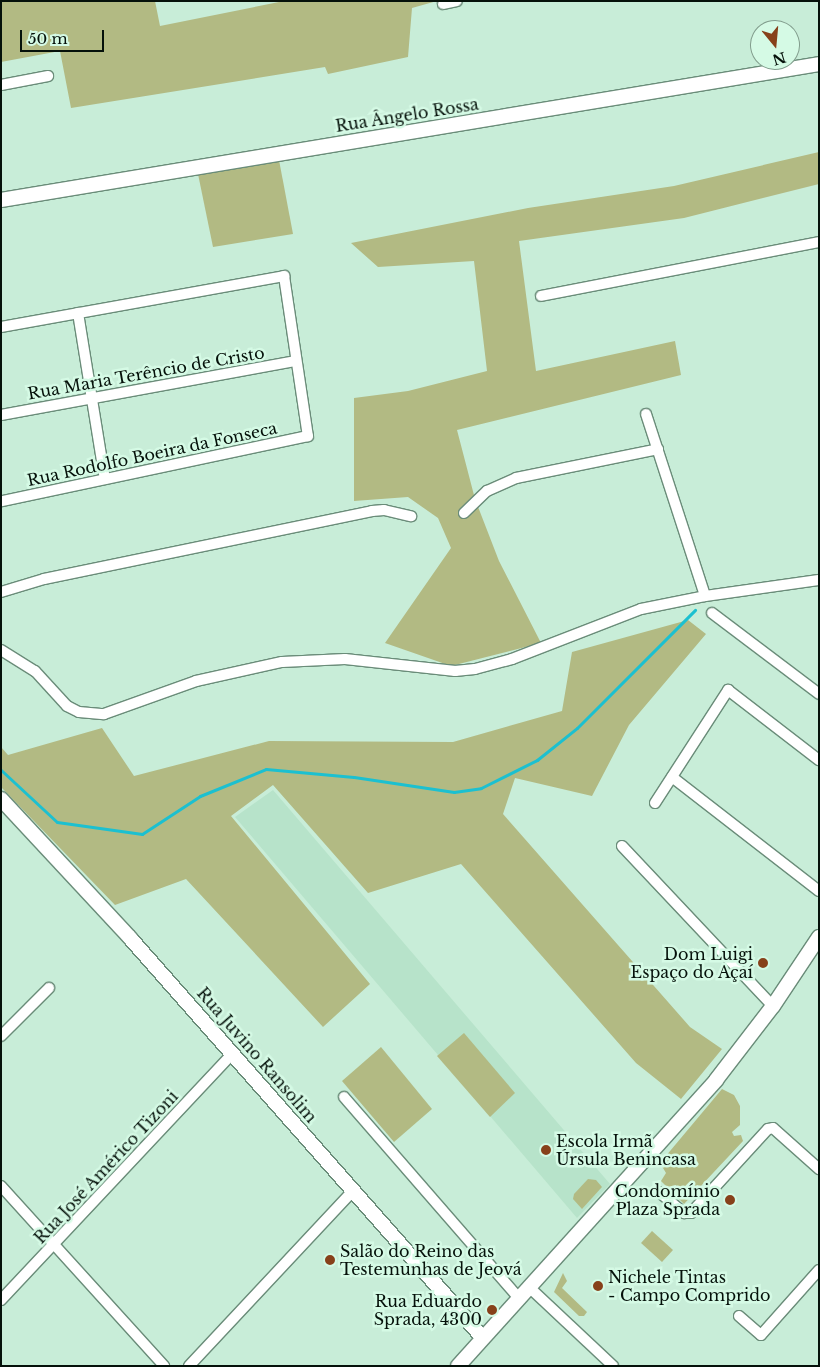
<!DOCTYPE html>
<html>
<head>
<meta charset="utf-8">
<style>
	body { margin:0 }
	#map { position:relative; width:820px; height:1367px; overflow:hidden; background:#c8edd8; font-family:"Libre Baskerville",serif }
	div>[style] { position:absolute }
	.built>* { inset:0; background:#b7e3ca }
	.green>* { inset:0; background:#b2ba83 }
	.stream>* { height:3px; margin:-1.5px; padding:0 1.5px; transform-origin:1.5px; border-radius:1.5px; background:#1cc0d0 }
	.roads { filter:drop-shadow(1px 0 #6a8c79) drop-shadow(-1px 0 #6a8c79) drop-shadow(0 1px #6a8c79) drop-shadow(0 -1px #6a8c79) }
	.street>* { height:10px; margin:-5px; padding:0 5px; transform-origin:5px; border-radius:5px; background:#fff }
	.secondary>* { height:14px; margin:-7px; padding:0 7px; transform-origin:7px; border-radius:7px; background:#fff }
	.dots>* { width:14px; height:14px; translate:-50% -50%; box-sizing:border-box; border:2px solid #d5fae5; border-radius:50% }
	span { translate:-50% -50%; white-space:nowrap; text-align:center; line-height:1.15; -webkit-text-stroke:5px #d5fae5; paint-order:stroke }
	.street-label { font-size:16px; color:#05110a }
	.poi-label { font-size:16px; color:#05110a }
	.right { translate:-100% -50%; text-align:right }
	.left { translate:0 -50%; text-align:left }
	.frame { position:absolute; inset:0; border:2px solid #05110a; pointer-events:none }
	.north { position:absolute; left:750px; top:20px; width:50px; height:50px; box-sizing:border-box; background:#d5fae5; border:1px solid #829d8d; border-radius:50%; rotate:163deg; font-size:14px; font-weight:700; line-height:20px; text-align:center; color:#05110a }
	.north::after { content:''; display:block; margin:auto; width:18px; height:22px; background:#87411a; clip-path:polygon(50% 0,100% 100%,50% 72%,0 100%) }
	.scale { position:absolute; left:20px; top:30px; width:84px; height:22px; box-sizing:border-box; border:2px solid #05110a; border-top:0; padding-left:6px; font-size:15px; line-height:18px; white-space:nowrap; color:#05110a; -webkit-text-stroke:4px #d5fae5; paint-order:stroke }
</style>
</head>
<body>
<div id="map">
	<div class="built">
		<div style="clip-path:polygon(273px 790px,610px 1184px,577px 1218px,235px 817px)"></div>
	</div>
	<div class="green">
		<div style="clip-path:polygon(1px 1px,155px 1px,160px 26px,284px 1px,437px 1px,412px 8px,408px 57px,328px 74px,325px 67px,71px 108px,60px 51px,1px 62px)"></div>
		<div style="clip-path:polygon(819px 152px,819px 184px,684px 218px,519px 241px,536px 371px,675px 341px,681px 375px,457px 430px,475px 499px,499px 561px,541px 643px,451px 666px,385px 643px,451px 548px,438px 518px,408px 497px,354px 501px,354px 398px,408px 391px,487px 371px,474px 261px,378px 267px,351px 243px,528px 208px,674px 186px)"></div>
		<div style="clip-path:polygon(279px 160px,293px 234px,213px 247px,198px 174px)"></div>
		<div style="clip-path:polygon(688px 620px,706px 634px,629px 725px,592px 796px,515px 778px,503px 814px,690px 1027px,722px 1049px,681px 1099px,636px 1063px,461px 864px,368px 893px,273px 785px,231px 816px,370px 984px,323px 1027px,186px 879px,115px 905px,1px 787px,1px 747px,8px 755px,102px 728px,134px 776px,269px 741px,453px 742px,562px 711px,572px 652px)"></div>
		<div style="clip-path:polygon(464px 1033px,515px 1093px,490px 1117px,437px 1056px)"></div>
		<div style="clip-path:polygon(381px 1047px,432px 1109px,394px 1142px,342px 1081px)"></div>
		<div style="clip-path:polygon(722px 1089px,734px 1095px,740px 1106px,740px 1125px,732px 1132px,734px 1136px,741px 1135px,743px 1141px,684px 1204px,661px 1181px,666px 1173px,660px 1163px)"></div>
		<div style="clip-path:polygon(588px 1179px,596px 1180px,602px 1187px,582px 1209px,573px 1199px,574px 1194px)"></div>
		<div style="clip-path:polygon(652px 1231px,673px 1250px,662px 1262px,641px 1243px)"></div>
		<div style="clip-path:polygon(563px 1273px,567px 1281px,562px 1288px,587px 1312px,584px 1316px,579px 1316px,554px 1292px)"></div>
	</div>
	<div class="stream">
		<div style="left:1px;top:770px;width:76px;rotate:42.9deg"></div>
		<div style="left:57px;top:822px;width:86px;rotate:8deg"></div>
		<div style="left:142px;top:834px;width:69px;rotate:-33.2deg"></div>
		<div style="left:200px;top:796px;width:71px;rotate:-22.2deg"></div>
		<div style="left:266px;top:769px;width:88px;rotate:5.2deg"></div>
		<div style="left:354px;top:777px;width:101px;rotate:8.5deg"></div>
		<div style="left:454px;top:792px;width:27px;rotate:-8deg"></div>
		<div style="left:481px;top:788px;width:63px;rotate:-26.6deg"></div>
		<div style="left:537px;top:760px;width:51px;rotate:-38.7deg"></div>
		<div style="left:577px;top:728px;width:167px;rotate:-45deg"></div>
	</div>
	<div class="roads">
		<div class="street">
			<div style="left:443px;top:4px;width:14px;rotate:-12deg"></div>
			<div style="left:1px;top:85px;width:48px;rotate:-10.8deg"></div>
			<div style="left:541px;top:296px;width:283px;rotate:-11deg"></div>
			<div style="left:78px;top:313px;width:168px;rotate:80.8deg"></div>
			<div style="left:1px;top:327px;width:288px;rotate:-10.2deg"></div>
			<div style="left:284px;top:276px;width:162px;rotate:81.5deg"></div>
			<div style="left:308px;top:436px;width:314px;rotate:168deg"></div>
			<div style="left:646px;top:414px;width:191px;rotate:72deg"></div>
			<div style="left:1px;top:415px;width:300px;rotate:-10.4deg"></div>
			<div style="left:464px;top:513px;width:32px;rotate:-44deg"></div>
			<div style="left:487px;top:491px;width:32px;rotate:-24deg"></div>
			<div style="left:516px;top:478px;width:145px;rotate:-11.5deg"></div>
			<div style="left:1px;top:592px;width:45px;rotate:-16.8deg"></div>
			<div style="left:44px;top:579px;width:335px;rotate:-11.7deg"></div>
			<div style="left:372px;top:511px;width:12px;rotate:-5deg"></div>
			<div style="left:384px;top:510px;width:28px;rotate:13deg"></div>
			<div style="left:712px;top:613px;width:134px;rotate:37.1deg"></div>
			<div style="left:1px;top:650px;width:40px;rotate:32deg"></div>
			<div style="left:35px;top:671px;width:47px;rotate:47.6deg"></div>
			<div style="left:67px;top:706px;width:13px;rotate:27deg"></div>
			<div style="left:79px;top:712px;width:25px;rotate:5deg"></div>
			<div style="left:104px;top:714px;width:98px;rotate:-19.7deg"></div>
			<div style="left:196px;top:681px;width:88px;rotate:-12.5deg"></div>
			<div style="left:282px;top:662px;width:63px;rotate:-2.7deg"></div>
			<div style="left:345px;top:659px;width:111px;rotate:6.2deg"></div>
			<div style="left:455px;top:671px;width:20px;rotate:-6deg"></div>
			<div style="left:475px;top:669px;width:38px;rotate:-15deg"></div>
			<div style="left:512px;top:659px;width:138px;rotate:-21.2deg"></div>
			<div style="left:641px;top:609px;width:65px;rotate:-11.5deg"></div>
			<div style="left:705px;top:596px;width:115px;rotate:-8deg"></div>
			<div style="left:672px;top:777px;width:186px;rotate:37.8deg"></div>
			<div style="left:655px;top:803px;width:135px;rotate:-57.1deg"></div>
			<div style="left:728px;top:690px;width:115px;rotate:37.6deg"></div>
			<div style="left:622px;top:846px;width:220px;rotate:46.7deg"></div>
			<div style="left:1px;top:1036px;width:68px;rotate:-45deg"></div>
			<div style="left:344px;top:1097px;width:267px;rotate:49deg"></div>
			<div style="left:1px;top:1186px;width:243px;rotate:47.8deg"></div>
			<div style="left:659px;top:1192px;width:33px;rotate:40deg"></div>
			<div style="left:684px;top:1213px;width:7px"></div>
			<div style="left:691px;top:1213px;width:114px;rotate:-47.5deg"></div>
			<div style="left:768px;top:1129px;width:5px;rotate:-11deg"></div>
			<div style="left:773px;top:1128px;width:62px;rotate:41.7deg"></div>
			<div style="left:529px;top:1287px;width:115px;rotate:43.2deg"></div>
			<div style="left:1px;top:1300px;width:337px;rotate:-46.8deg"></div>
			<div style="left:739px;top:1316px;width:29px;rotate:41deg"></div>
			<div style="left:761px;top:1335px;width:87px;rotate:-48.3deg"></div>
			<div style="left:189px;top:1366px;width:240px;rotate:-46.9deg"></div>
		</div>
		<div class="secondary">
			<div style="left:1px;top:200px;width:829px;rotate:-9.44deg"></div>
			<div style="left:1px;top:799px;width:190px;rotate:47.1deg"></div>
			<div style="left:130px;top:938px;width:533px;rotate:48.57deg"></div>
			<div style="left:458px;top:1366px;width:385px;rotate:-47.9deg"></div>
			<div style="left:716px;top:1080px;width:93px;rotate:-52.4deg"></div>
			<div style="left:773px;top:1006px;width:83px;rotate:-56.3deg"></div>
		</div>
	</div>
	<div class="dots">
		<div style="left:763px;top:963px;background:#87411a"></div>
		<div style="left:546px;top:1150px;background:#87411a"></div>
		<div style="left:730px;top:1200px;background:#87411a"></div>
		<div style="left:330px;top:1260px;background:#87411a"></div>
		<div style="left:598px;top:1286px;background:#87411a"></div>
		<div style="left:492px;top:1310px;background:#87411a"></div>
	</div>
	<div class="street-label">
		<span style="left:407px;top:115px;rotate:-9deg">Rua Ângelo Rossa</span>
		<span style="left:146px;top:373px;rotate:-10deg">Rua Maria Terêncio de Cristo</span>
		<span style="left:152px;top:454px;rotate:-12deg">Rua Rodolfo Boeira da Fonseca</span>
		<span style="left:257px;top:1055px;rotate:49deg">Rua Juvino Ransolim</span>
		<span style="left:106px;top:1167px;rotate:-47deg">Rua José Américo Tizoni</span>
	</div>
	<div class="poi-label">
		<span class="right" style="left:753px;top:963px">Dom Luigi<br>Espaço do Açaí</span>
		<span class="left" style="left:556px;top:1150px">Escola Irmã<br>Úrsula Benincasa</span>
		<span class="right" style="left:720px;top:1200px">Condomínio<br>Plaza Sprada</span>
		<span class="left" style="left:340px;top:1260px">Salão do Reino das<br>Testemunhas de Jeová</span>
		<span class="left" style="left:608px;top:1286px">Nichele Tintas<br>- Campo Comprido</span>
		<span class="right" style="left:482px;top:1310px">Rua Eduardo<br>Sprada, 4300</span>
	</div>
	<div class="frame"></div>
	<div class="north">N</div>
	<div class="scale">50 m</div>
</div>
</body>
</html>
